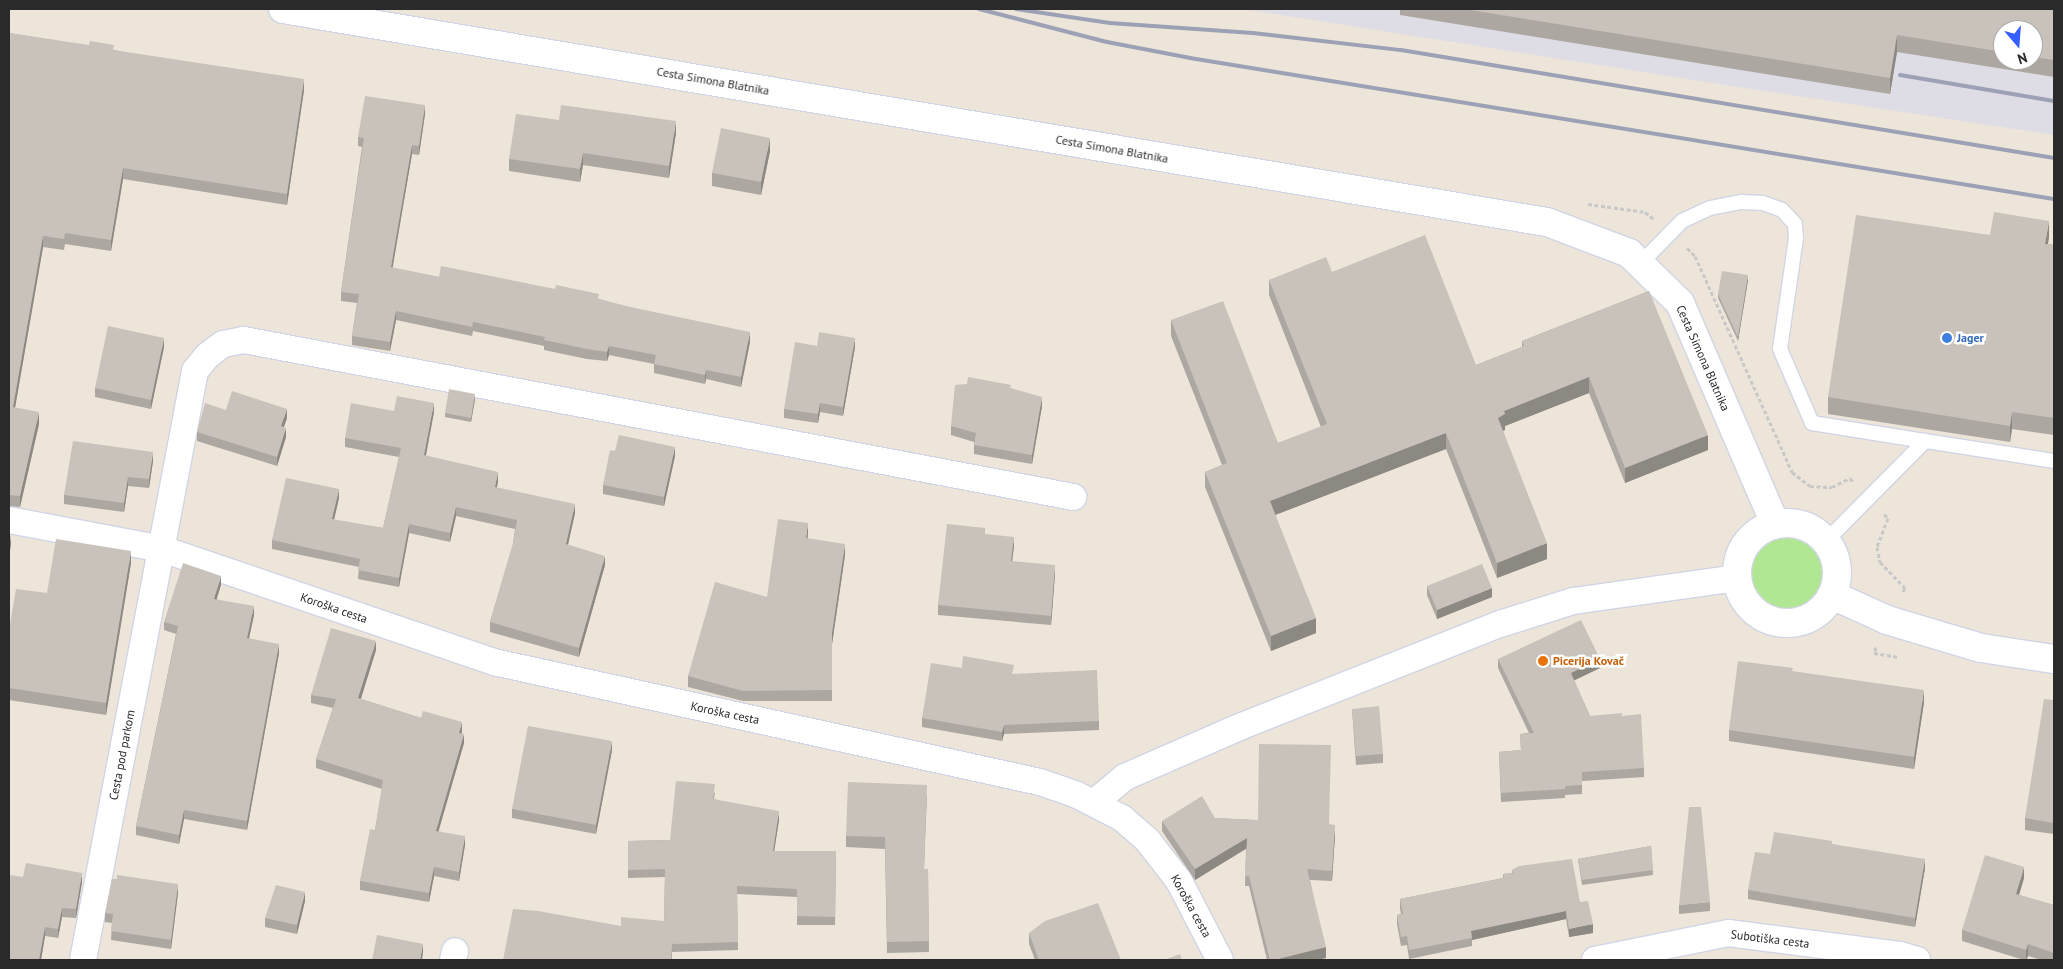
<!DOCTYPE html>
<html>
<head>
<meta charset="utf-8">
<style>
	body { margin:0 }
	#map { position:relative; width:2063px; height:969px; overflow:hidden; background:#ede5da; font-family:"PT Sans",sans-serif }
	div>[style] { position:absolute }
	.industrial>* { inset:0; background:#dedce5 }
	.green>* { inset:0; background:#b1e793 }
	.round { border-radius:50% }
	.path>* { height:3px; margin-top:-1.5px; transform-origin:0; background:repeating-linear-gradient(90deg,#c8c8c8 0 4px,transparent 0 6.5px) }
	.roads { filter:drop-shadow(1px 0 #d0d4e4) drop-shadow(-1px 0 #d0d4e4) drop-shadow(0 1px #d0d4e4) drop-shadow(0 -1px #d0d4e4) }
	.service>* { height:14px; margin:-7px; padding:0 7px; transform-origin:7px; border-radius:7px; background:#fff }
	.minor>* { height:26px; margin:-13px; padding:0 13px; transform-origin:13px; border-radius:13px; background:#fff }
	.tertiary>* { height:28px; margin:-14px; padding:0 14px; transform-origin:14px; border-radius:14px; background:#fff }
	.tertiary>.ring { margin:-14px; padding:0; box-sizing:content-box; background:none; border:28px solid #fff; border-radius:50% }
	.rail>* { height:4px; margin:-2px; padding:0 2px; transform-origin:2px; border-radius:2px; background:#9da1b5 }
	.wall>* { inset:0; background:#aca7a0 }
	.shaded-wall>* { inset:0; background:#8c8882 }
	.building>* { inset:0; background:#c8c2ba }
	.dots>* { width:14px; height:14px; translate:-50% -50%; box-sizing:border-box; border:2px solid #fff; border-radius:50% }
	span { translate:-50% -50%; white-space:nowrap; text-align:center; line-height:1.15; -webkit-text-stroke:5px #fff; paint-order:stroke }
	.street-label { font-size:12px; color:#2a2a2a }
	.shop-label { font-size:12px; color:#366cbe; font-weight:700 }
	.left { translate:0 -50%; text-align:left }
	.food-label { font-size:12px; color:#c56008; font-weight:700 }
	.frame { position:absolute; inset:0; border:10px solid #2a2a2a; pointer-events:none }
	.north { position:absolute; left:1993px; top:20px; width:50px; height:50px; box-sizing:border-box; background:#fff; border:1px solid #aaa; border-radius:50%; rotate:162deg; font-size:14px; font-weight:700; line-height:20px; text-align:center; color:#2a2a2a }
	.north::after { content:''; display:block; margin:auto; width:18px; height:22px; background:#355eff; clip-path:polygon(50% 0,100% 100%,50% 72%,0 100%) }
</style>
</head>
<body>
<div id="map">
	<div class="industrial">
		<div style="clip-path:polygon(evenodd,1243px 9px,2054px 9px,2054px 135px,1732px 86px,1243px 9px,2003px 30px,2033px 30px,2033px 60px,2003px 60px,2003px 30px)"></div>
	</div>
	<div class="green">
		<div class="round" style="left:1750px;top:536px;width:74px;height:74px"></div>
	</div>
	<div class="path">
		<div style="left:1588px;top:204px;width:58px;rotate:8deg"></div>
		<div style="left:1645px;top:212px;width:11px;rotate:38deg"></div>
		<div style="left:1687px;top:248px;width:11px;rotate:45deg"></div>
		<div style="left:1695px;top:256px;width:237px;rotate:65.8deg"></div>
		<div style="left:1792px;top:472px;width:23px;rotate:38deg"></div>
		<div style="left:1810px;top:486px;width:22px;rotate:3deg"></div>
		<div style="left:1832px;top:487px;width:20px;rotate:-27deg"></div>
		<div style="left:1850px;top:478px;width:6px;rotate:51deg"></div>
		<div style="left:1884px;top:514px;width:6px;rotate:45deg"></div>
		<div style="left:1888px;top:518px;width:31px;rotate:111deg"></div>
		<div style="left:1877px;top:547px;width:15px;rotate:79deg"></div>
		<div style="left:1880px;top:562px;width:36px;rotate:46deg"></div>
		<div style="left:1905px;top:588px;width:6px;rotate:121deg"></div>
		<div style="left:1876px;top:647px;width:6px;rotate:108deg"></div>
		<div style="left:1874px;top:653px;width:24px;rotate:9deg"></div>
	</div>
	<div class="roads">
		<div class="service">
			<div style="left:1640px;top:264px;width:60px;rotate:-45.7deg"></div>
			<div style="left:1682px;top:221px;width:31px;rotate:-25deg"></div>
			<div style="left:1710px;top:208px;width:33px;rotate:-11deg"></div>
			<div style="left:1742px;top:202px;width:21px;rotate:3deg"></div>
			<div style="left:1763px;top:203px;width:20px;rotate:20deg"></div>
			<div style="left:1782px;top:210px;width:19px;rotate:47deg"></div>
			<div style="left:1795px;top:224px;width:14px;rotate:86deg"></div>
			<div style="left:1796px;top:238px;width:112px;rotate:98.2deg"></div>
			<div style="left:1780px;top:349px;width:81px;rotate:66.6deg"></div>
			<div style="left:1812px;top:423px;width:114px;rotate:9.1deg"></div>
			<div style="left:1826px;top:541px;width:141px;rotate:-45.3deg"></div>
			<div style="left:1925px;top:441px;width:131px;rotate:8.8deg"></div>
		</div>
		<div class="minor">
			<div style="left:9px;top:520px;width:156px;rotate:10.7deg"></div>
			<div style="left:162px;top:549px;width:351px;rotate:18.8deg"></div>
			<div style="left:494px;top:662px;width:559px;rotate:12.4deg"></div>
			<div style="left:1040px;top:782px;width:39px;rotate:19deg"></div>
			<div style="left:1077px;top:795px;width:51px;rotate:27.1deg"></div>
			<div style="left:1122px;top:818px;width:35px;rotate:41deg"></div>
			<div style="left:1148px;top:841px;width:51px;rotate:52.2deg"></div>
			<div style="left:1179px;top:881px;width:89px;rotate:62.6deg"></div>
			<div style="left:1095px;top:802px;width:39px;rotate:-40deg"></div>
			<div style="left:1125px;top:777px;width:128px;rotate:-23.6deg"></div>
			<div style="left:1242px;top:726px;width:277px;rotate:-21.6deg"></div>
			<div style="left:1500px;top:624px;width:77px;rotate:-17.5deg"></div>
			<div style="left:1573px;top:601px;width:165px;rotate:-8deg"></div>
			<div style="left:83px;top:960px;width:600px;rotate:-79.23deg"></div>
			<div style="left:195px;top:371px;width:19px;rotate:-51deg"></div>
			<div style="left:207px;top:356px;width:20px;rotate:-37deg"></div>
			<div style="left:223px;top:344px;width:21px;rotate:-11deg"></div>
			<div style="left:244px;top:340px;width:844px;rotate:10.72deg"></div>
			<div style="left:453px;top:960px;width:9px;rotate:-77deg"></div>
			<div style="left:1595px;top:960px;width:136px;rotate:-11.5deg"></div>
			<div style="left:1728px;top:933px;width:173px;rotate:7.3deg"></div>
			<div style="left:1900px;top:955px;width:18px;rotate:16deg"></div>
		</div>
		<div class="tertiary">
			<div style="left:283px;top:9px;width:1282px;rotate:9.57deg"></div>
			<div style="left:1547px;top:222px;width:88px;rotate:20.7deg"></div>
			<div style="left:1629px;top:253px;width:71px;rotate:44.4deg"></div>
			<div style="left:1680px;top:303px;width:241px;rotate:66.7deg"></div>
			<div class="ring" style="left:1737px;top:523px;width:72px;height:72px"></div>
			<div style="left:1832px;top:595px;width:60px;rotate:24.4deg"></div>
			<div style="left:1887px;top:620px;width:98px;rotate:16.6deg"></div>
			<div style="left:1981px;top:648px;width:74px;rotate:8.6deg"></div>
		</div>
	</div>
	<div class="rail">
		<div style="left:979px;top:9px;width:132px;rotate:14.5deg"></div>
		<div style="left:1107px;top:42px;width:85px;rotate:10.9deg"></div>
		<div style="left:1190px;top:58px;width:875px;rotate:9.27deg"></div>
		<div style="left:1016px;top:9px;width:95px;rotate:8.5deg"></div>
		<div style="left:1110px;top:23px;width:143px;rotate:4deg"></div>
		<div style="left:1253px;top:33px;width:149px;rotate:6.6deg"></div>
		<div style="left:1401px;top:50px;width:662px;rotate:9.39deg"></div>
		<div style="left:1900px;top:75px;width:156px;rotate:9.6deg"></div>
	</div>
	<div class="wall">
		<div style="clip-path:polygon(evenodd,1400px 9px,2054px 9px,2054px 77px,1897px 52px,1890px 94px,1400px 15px,1400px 9px,2003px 30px,2033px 30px,2033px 60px,2003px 60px,2003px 30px)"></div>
		<div style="clip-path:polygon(9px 33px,114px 50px,304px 90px,287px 205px,123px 179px,111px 251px,65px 244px,64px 250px,43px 247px,15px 408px,39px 424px,20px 507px,9px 506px)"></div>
		<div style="clip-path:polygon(425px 114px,419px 155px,412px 154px,392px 268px,439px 277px,599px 299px,750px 342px,741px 387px,706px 379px,705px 384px,654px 373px,654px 364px,609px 355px,607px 361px,587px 359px,544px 350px,544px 346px,473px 331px,472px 336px,396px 320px,390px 351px,352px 345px,352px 336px,357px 303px,341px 301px,341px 292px,362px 147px,358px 146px,358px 137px)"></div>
		<div style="clip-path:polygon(559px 120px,676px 133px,669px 178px,583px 165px,580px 182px,509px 171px,509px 159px)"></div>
		<div style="clip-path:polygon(770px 151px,761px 195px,712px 186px,712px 173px)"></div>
		<div style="clip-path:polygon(1990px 235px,2049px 237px,2048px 244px,2054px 245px,2054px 435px,2012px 429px,2010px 442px,1828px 414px,1828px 397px)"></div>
		<div style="clip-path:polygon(1332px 272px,1476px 365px,1522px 347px,1522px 341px,1649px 291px,1708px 450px,1625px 483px,1589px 393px,1505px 426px,1505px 430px,1503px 431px,1547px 559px,1497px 578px,1446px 449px,1275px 515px,1316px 633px,1271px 651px,1205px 487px,1205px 472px,1222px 465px,1171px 336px,1171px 320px,1278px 443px,1321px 427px,1269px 295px,1269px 280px)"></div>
		<div style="clip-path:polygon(1748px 280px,1738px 341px,1718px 298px,1718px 294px)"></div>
		<div style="clip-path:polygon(817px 346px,855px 347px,843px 416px,820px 412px,818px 423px,784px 418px,784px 409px)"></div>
		<div style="clip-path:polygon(164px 347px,151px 409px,95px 397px,95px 388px)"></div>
		<div style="clip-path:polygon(1011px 388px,1042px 406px,1032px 464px,974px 454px,974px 442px,951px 435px,951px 426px)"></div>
		<div style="clip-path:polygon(475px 399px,471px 422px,445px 417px,445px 413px)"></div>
		<div style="clip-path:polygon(226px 410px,287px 418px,284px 427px,286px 437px,277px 466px,197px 441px,197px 432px)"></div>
		<div style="clip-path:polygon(394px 411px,434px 412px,426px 456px,498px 481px,497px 488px,575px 513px,568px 545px,605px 565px,579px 657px,490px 632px,490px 622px,513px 544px,515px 529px,456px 516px,450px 542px,409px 533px,399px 587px,358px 579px,359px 567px,272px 549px,272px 540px,339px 498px,334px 520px,383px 528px,399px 457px,345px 447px,345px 438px)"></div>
		<div style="clip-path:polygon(615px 451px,675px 456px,664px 506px,603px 494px,603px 485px)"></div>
		<div style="clip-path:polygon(153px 461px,149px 488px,128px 486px,124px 512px,64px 504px,64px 495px)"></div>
		<div style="clip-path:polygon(808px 534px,807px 538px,845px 555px,832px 644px,832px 701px,743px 701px,688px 687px,688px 676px,767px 597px)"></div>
		<div style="clip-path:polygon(985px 534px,1014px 546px,1012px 561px,1055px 574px,1051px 625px,938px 615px,938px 605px)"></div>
		<div style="clip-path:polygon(131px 563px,106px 715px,9px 700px,9px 630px,47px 593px)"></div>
		<div style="clip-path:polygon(221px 585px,216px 599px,254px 615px,249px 638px,279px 653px,247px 830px,184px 819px,179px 844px,136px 835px,136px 826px,176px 634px,164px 630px,164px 622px)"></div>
		<div style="clip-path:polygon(1427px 586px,1492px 597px,1437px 619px,1427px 595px)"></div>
		<div style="clip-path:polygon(376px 650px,361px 699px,462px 731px,462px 734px,464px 743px,438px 831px,465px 845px,459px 881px,434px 876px,429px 902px,360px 890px,360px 881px,375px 830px,382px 789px,316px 768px,316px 759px,333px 708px,311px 703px,311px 695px)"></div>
		<div style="clip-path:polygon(1498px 659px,1600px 668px,1574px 680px,1590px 716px,1622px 716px,1644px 768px,1644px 777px,1582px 781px,1582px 794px,1565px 795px,1565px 798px,1501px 802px,1499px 752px,1521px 750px,1520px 734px,1529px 733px,1498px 668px)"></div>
		<div style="clip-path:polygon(962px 668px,1014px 674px,1099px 721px,1099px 730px,1004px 734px,1002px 741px,922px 727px,922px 718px)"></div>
		<div style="clip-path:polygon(2054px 700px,2054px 834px,2025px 830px,2025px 818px)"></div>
		<div style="clip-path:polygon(1924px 702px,1914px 769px,1729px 741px,1729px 730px)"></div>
		<div style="clip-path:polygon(1352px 709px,1383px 754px,1383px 763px,1356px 765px)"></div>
		<div style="clip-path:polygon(612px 750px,596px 834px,512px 818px,512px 809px)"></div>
		<div style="clip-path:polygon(715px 792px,714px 799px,779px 820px,774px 851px,836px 851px,835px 925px,797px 925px,797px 897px,737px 894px,738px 950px,672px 952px,672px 960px,503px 960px,621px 926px,664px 921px,665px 877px,628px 878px,628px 841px,670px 840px)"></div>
		<div style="clip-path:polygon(927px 796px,924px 869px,928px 869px,929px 952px,887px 953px,885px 849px,846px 847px,846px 836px)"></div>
		<div style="clip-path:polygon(1215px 818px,1330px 824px,1335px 835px,1332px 881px,1310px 880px,1326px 958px,1316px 960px,1267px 960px,1249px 886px,1245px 886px,1246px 849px,1195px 880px,1162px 831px,1162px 821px)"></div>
		<div style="clip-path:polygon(1832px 844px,1925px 868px,1915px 927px,1748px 899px,1748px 890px,1770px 854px)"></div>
		<div style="clip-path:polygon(1651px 846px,1653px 875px,1582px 885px,1578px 859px)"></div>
		<div style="clip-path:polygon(1512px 870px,1580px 902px,1593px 933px,1569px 937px,1566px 919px,1472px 940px,1472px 946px,1409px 959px,1407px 945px,1401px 946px,1397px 924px,1397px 915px,1401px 914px,1400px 908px,1400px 899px,1503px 878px,1503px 874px,1512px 873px)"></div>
		<div style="clip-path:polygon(23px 877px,82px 882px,76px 918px,62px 917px,58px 938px,45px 936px,41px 960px,9px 960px)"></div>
		<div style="clip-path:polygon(2024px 878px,2019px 895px,2054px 905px,2054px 960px,2042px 960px,2028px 956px,2026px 960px,2024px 960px,1962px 941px,1962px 930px)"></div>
		<div style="clip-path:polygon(178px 893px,171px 949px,111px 940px,112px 923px,105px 922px,105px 913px)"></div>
		<div style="clip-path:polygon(305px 901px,297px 934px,265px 927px,265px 918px)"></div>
		<div style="clip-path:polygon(1710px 902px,1710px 911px,1679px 914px,1679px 905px)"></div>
		<div style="clip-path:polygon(1029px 933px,1121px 960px,1035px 960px,1029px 944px)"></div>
	</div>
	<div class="shaded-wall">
		<div style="clip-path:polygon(1897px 35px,1897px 52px,1890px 94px,1890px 78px)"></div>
		<div style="clip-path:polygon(304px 79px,304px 90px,287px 205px,287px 194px)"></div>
		<div style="clip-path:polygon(425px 105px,425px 114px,419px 155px,419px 146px)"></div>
		<div style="clip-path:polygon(676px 121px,676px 133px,669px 178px,669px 166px)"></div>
		<div style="clip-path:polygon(770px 138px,770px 151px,761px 195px,761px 182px)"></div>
		<div style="clip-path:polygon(412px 145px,412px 154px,391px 277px,391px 267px)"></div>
		<div style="clip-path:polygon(583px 153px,583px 165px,580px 182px,580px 169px)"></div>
		<div style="clip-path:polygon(123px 168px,123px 179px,111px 251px,111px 240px)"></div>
		<div style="clip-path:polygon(2049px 221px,2049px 237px,2045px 260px,2045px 244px)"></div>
		<div style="clip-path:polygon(43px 236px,43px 247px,13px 419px,13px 407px)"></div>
		<div style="clip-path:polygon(1748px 275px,1748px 280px,1738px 341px,1738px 337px)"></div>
		<div style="clip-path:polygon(396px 311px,396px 320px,390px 351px,390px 342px)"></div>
		<div style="clip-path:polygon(750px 332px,750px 342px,741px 387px,741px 377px)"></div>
		<div style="clip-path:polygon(164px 338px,164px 347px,151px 409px,151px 400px)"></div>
		<div style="clip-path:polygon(855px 338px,855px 347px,843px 416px,843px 407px)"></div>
		<div style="clip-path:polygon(609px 346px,609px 355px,607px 361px,607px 352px)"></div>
		<div style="clip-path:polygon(706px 370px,706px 379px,705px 384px,705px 375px)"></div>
		<div style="clip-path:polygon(1589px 377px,1589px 393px,1505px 426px,1505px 430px,1498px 433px,1498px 418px,1504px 411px)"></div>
		<div style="clip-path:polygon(475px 394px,475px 399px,471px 422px,471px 418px)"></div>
		<div style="clip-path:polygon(1042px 397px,1042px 406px,1032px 464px,1032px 455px)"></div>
		<div style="clip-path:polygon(434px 403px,434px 412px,424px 464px,424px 455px)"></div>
		<div style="clip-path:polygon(820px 403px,820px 412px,818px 423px,818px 414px)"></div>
		<div style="clip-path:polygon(287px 409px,287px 418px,281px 435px,281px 426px)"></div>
		<div style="clip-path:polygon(39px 412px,39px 424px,20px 507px,20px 496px)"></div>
		<div style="clip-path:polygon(2012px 412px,2012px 429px,2010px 442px,2010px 426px)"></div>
		<div style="clip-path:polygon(286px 428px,286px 437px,277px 466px,277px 457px)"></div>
		<div style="clip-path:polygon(1446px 433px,1446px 449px,1270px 517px,1270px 501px)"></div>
		<div style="clip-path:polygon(1708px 435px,1708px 450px,1625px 483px,1625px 468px)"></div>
		<div style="clip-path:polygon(675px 447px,675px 456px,664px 506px,664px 497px)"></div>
		<div style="clip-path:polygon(153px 452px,153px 461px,149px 488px,149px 479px)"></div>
		<div style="clip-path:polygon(498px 472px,498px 481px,495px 496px,495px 487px)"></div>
		<div style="clip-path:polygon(128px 477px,128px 486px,124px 512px,124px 503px)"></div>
		<div style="clip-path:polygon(339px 489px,339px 498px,332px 528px,332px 519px)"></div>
		<div style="clip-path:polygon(575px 504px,575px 513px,566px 553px,566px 544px)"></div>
		<div style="clip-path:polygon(456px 507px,456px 516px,450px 542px,450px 533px)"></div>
		<div style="clip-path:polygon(808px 523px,808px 534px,806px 549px,806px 538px)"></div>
		<div style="clip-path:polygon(409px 524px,409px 533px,399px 587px,399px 578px)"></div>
		<div style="clip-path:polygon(11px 536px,11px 545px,9px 556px,9px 547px)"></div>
		<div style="clip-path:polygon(1014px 537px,1014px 546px,1011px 570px,1011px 561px)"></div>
		<div style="clip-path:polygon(1547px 543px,1547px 559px,1497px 578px,1497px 563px)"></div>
		<div style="clip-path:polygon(845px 544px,845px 555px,832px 644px,832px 633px)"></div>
		<div style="clip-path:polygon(131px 551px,131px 563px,106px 715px,106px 703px)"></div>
		<div style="clip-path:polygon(605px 556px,605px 565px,579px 657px,579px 648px)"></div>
		<div style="clip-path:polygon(1055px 565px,1055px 574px,1051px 625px,1051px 616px)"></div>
		<div style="clip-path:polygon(221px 576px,221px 585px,214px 608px,214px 599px)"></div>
		<div style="clip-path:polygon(1492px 588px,1492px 597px,1437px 619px,1437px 610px)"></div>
		<div style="clip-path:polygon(254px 606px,254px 615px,247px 647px,247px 638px)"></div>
		<div style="clip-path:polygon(1316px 618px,1316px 633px,1271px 651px,1271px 636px)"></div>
		<div style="clip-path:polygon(376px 641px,376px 650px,358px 707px,358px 698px)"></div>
		<div style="clip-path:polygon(279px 644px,279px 653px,247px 830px,247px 821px)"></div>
		<div style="clip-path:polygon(1600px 659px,1600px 668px,1571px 682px,1571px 673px)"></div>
		<div style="clip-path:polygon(1924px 690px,1924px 702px,1914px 769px,1914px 757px)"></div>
		<div style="clip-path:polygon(462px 722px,462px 731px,459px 742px,459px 733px)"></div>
		<div style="clip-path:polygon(1004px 725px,1004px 734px,1002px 741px,1002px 732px)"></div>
		<div style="clip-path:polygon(464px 734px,464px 743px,436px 840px,436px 831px)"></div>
		<div style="clip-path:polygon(612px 741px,612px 750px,596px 834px,596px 825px)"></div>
		<div style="clip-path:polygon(184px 810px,184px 819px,179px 844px,179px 835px)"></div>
		<div style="clip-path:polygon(779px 811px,779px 820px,773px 859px,773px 851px)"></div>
		<div style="clip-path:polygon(1335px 825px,1335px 835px,1332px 881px,1332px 871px)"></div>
		<div style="clip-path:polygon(465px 836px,465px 845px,459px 881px,459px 872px)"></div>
		<div style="clip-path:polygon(1247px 838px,1247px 848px,1195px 880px,1195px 869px)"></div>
		<div style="clip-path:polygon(1925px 859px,1925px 868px,1915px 927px,1915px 918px)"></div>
		<div style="clip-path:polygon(434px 867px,434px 876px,429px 902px,429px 893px)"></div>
		<div style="clip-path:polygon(2024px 867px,2024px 878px,2016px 905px,2016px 894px)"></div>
		<div style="clip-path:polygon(82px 873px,82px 882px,76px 918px,76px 909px)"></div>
		<div style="clip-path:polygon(178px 884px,178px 893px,171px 949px,171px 940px)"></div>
		<div style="clip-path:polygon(305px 892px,305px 901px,297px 934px,297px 925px)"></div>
		<div style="clip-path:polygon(62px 908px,62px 917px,58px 938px,58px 929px)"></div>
		<div style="clip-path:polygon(1566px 911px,1566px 919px,1472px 940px,1471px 931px)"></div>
		<div style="clip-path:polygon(1593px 924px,1593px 933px,1569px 937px,1569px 929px)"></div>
		<div style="clip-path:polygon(45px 927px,45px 936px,41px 960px,39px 960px)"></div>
		<div style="clip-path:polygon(423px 944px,423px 953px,422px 960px,420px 960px)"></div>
		<div style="clip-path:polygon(2028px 944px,2028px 956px,2026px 960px,2026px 950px)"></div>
		<div style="clip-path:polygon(1326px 947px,1326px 958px,1316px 960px,1274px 960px)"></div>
	</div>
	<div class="building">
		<div style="clip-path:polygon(1464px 9px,2054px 9px,2054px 60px,2033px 57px,2033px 30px,2003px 30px,2003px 52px,1897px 35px,1890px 78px)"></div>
		<div style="clip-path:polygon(9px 33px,89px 45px,90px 41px,114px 45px,113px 50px,304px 79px,287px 194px,123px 168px,111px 240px,65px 233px,64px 239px,43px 236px,13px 407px,39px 412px,20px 496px,9px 495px)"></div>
		<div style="clip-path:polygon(365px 96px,425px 105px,419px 146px,412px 145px,391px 267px,439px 277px,441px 266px,555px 289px,556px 285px,599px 294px,598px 299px,635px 308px,750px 332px,741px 377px,706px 370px,705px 375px,654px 364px,656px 355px,609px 346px,607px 352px,587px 349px,544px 340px,545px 337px,473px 322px,472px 327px,396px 311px,390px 342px,352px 336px,359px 294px,341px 292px,364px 138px,358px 137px)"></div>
		<div style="clip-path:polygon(561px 105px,676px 121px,669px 166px,583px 153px,580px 169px,509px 159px,516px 114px,559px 120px)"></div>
		<div style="clip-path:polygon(721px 128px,770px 138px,761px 182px,712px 173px)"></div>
		<div style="clip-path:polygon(1994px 212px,2049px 221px,2045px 244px,2054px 245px,2054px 418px,2012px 412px,2010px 426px,1828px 397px,1856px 215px,1990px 235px)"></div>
		<div style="clip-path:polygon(1425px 235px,1476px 365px,1524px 346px,1522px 341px,1649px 291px,1708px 435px,1625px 468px,1589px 377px,1504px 411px,1505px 414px,1498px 418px,1547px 543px,1497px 563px,1446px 433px,1270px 501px,1316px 618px,1271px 636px,1205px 472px,1227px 463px,1171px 320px,1223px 301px,1278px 443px,1327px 424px,1269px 280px,1326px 257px,1332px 272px)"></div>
		<div style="clip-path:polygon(1722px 271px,1748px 275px,1738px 337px,1718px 294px)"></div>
		<div style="clip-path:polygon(108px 326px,164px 338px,151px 400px,95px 388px)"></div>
		<div style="clip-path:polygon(819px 332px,855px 338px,843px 407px,820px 403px,818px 414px,784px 409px,795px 342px,817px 346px)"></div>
		<div style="clip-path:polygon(968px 377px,1011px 385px,1010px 388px,1042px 397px,1032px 455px,974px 445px,976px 433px,951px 426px,955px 385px,967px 384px)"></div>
		<div style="clip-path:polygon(449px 389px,475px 394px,471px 418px,445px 413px)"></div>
		<div style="clip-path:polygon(232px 391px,287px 409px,281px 426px,286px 428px,277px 457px,197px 432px,205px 403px,226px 410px)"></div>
		<div style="clip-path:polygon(397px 396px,434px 403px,424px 455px,498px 472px,495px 487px,575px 504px,566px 544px,605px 556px,579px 648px,490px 622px,513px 544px,517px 520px,456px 507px,450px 533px,409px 524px,399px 578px,358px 570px,360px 559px,272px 540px,286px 478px,339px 489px,332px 519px,383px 528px,401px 448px,345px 438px,351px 403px,394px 411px)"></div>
		<div style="clip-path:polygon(619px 435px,675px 447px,664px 497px,603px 485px,610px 450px,615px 451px)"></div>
		<div style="clip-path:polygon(73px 441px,153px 452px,149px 479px,128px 477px,124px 503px,64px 495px)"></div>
		<div style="clip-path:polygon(778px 519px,808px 523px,806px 538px,845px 544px,832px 633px,832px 690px,743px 691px,688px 676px,715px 582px,767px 597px)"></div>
		<div style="clip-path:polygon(947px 524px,985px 528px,985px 534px,1014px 537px,1011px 561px,1055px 565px,1051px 616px,938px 605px)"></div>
		<div style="clip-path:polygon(9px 535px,11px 536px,9px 547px)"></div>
		<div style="clip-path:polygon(56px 539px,131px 551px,106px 703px,9px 688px,9px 630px,16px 589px,47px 593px)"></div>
		<div style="clip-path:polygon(183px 563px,221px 576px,214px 599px,254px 606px,247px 638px,279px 644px,247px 821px,184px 810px,179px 835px,136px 826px,178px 626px,164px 622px)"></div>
		<div style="clip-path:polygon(1482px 564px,1492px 588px,1437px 610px,1427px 586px)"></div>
		<div style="clip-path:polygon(1581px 620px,1600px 659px,1571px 673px,1590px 716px,1622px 713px,1622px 716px,1641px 714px,1644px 768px,1582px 772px,1582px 785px,1565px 786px,1565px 789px,1501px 793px,1499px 752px,1521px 750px,1520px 734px,1534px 733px,1498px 659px)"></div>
		<div style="clip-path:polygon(331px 628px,376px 641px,358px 698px,421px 718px,423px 711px,462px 722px,459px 733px,464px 734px,436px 831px,465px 836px,459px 872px,434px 867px,429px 893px,360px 881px,370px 829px,375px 830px,383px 780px,316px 759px,336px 699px,311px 695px)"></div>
		<div style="clip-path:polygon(963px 656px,1014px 665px,1012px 674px,1097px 670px,1099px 721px,1004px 725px,1002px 732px,922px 718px,931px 663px,962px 668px)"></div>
		<div style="clip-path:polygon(1738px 661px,1793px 668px,1792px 671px,1924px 690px,1914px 757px,1729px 730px)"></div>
		<div style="clip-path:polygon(2044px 699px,2054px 700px,2054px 823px,2025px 818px)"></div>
		<div style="clip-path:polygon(1379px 706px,1383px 754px,1356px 756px,1352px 709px)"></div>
		<div style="clip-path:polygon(528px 726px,612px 741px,596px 825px,512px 809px)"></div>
		<div style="clip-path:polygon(1259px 744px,1331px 745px,1329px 824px,1335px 825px,1332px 871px,1307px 869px,1326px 947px,1274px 960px,1270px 960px,1249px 876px,1245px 876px,1247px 838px,1195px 869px,1162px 821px,1202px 796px,1215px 818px,1258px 820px)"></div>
		<div style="clip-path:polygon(676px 781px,715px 784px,713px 799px,779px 811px,773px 851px,836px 851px,835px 917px,797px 916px,797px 889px,737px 886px,738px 942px,672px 944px,671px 960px,503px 960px,513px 909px,538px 911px,621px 926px,621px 917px,664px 921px,665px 869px,628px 870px,628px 841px,670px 840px)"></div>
		<div style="clip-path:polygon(848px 782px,927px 785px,924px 869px,928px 869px,929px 941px,887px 942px,885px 837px,846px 836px)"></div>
		<div style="clip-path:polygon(1689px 807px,1701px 807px,1710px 902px,1679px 905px)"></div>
		<div style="clip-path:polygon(1774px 832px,1832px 841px,1832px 844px,1925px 859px,1915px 918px,1748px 890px,1755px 852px,1770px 854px)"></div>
		<div style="clip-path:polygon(1651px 846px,1653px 870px,1582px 880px,1578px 859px)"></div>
		<div style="clip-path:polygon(1985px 855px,2024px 867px,2016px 894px,2054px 905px,2054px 953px,2028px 944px,2026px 950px,1962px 930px)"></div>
		<div style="clip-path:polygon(1572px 859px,1580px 902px,1588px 901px,1593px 924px,1569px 929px,1566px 911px,1471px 931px,1472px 938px,1409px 950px,1407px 936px,1401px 937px,1397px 915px,1403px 914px,1400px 899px,1504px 878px,1503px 874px,1513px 873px,1512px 870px,1519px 866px)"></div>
		<div style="clip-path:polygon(26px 863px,82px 873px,76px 909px,62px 908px,58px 929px,45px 927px,39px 960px,9px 960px,9px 882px,10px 875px,23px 877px)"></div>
		<div style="clip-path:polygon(117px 875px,178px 884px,171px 940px,111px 931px,113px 914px,105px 913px,112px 879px,117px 879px)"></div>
		<div style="clip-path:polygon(276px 885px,305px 892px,297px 925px,265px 918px)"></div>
		<div style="clip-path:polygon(1098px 903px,1121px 960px,1039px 960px,1029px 933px,1045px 921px)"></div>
		<div style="clip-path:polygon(377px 935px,423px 944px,420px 960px,372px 960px)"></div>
		<div style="clip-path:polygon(1180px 954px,1182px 960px,1164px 960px)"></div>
	</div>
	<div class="dots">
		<div style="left:1947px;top:338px;background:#3f7fe0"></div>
		<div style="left:1543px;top:661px;background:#e8710a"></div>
	</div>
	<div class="street-label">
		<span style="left:713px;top:81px;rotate:10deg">Cesta Simona Blatnika</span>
		<span style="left:1112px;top:149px;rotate:10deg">Cesta Simona Blatnika</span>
		<span style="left:1703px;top:358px;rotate:66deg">Cesta Simona Blatnika</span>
		<span style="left:334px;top:608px;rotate:19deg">Koroška cesta</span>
		<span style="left:725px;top:713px;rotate:12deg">Koroška cesta</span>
		<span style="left:122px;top:755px;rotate:-79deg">Cesta pod parkom</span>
		<span style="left:1191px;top:906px;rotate:61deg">Koroška cesta</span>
		<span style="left:1770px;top:939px;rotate:7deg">Subotiška cesta</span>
	</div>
	<div class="shop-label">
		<span class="left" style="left:1957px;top:338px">Jager</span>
	</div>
	<div class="food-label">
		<span class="left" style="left:1553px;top:661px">Picerija Kovač</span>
	</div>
	<div class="frame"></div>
	<div class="north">N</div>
</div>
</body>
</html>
